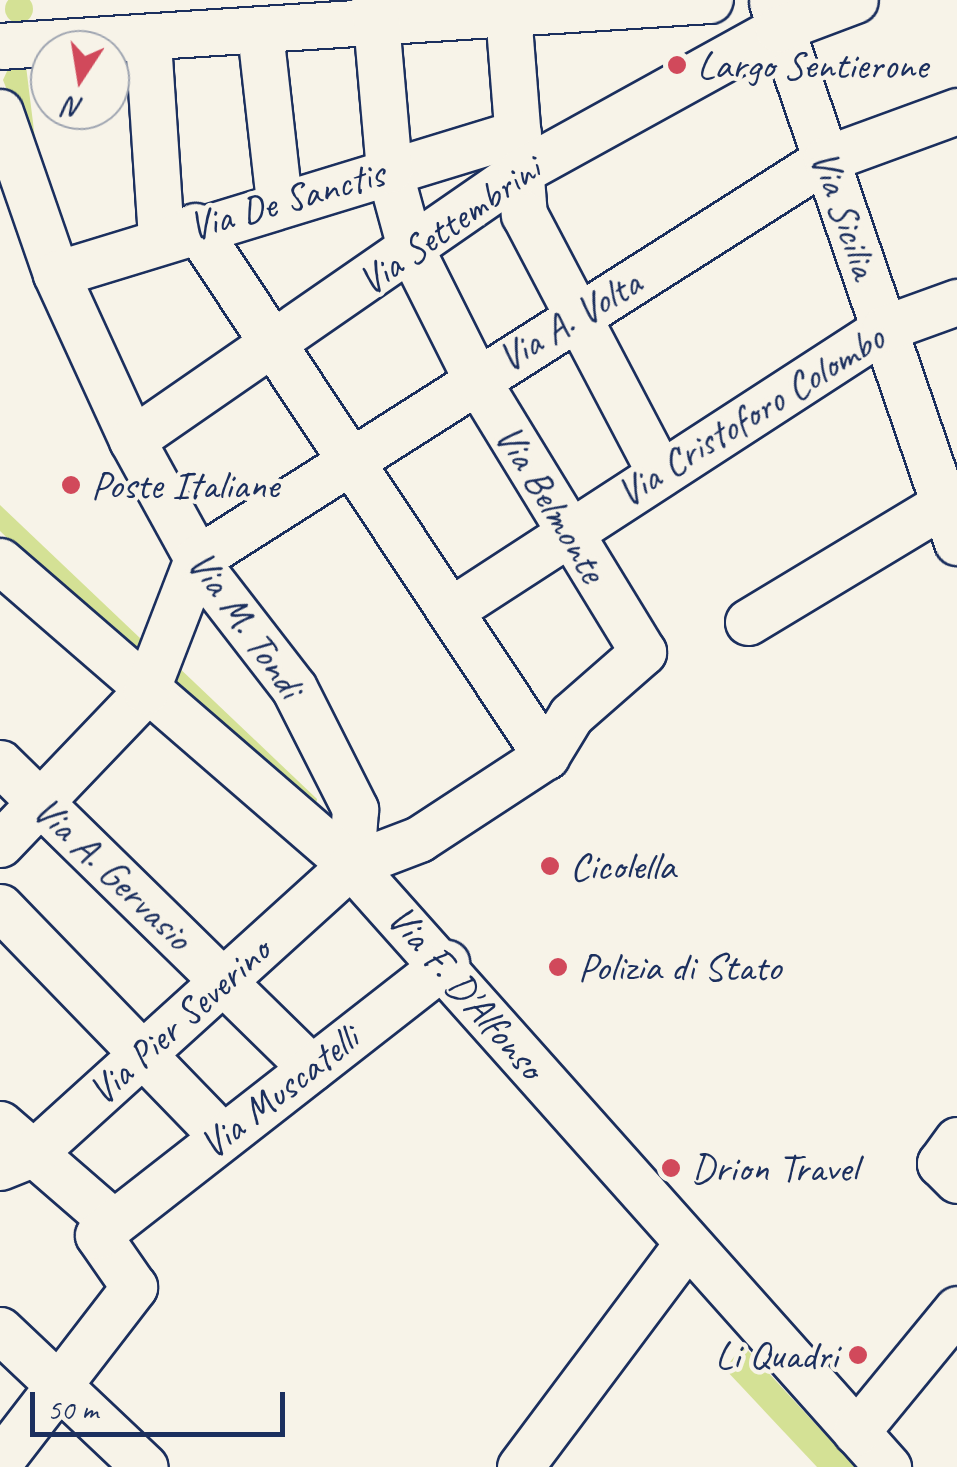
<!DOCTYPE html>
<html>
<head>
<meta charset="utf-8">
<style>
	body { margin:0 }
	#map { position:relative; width:957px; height:1467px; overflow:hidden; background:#f7f3e8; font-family:Caveat,sans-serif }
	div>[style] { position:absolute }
	.green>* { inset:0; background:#d4e195 }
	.round { border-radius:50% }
	.roads { filter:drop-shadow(2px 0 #1b2f5e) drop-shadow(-2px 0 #1b2f5e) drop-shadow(0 2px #1b2f5e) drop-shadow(0 -2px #1b2f5e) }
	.minor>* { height:45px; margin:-22.5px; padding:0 22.5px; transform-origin:22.5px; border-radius:22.5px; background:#f7f3e8 }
	.dots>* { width:28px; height:28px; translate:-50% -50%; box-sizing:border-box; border:5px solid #f7f3e8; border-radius:50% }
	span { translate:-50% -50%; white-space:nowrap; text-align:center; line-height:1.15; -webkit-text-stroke:9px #f7f3e8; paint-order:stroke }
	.poi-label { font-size:40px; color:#1b2f5e }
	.left { translate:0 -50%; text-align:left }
	.right { translate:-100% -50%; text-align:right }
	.street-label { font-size:40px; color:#1b2f5e }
	.north { position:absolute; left:30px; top:30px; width:100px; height:100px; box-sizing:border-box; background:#f7f3e8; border:2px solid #9fa5b1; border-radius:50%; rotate:192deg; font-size:28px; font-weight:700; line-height:40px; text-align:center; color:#1b2f5e }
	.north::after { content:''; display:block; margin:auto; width:35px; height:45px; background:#d1495b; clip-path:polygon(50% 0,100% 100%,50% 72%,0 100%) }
	.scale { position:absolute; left:30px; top:1392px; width:255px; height:45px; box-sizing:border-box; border:5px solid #1b2f5e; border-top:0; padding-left:12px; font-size:30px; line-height:35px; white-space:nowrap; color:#1b2f5e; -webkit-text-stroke:8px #f7f3e8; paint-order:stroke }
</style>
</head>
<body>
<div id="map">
	<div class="green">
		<div class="round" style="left:5px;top:-5px;width:28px;height:28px"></div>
		<div style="clip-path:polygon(26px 66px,36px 147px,33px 155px,3px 80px,9px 67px)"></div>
		<div style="clip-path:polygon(0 505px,141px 639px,134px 660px,0 531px)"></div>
		<div style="clip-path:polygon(174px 663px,317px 799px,315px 814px,166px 680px)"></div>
		<div style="clip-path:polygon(743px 1345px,855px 1467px,817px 1467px,725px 1369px)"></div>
	</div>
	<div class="roads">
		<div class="minor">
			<div style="left:507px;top:0;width:215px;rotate:85.5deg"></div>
			<div style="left:524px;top:214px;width:290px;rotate:62.3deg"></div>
			<div style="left:772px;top:2px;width:571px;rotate:71.09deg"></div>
			<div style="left:260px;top:32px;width:171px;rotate:83.6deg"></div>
			<div style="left:148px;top:42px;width:196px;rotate:86.2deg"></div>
			<div style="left:0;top:46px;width:711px;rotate:-3.71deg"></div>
			<div style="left:0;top:112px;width:171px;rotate:70.9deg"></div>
			<div style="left:56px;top:274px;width:183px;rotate:65.4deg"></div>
			<div style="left:132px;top:440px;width:152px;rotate:61.2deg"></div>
			<div style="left:205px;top:573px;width:145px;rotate:52.3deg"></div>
			<div style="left:294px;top:688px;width:136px;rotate:63.2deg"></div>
			<div style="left:355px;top:809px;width:56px;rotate:94.1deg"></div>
			<div style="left:195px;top:226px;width:636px;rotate:56.48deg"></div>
			<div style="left:56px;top:274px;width:483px;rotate:-17deg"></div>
			<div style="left:132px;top:440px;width:473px;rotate:-34.7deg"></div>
			<div style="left:521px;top:171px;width:294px;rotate:-28.9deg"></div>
			<div style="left:778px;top:29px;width:82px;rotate:-20.6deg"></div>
			<div style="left:0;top:561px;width:464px;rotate:40.9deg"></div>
			<div style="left:351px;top:865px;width:807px;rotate:48.27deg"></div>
			<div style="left:451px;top:610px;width:518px;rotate:-33.01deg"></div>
			<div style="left:885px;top:328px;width:77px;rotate:-19.9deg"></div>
			<div style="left:748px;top:622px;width:244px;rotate:-31.1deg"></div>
			<div style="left:0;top:763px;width:436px;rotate:44.4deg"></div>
			<div style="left:0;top:844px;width:211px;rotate:-46.3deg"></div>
			<div style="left:146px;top:691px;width:142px;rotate:-68.9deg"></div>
			<div style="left:197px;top:559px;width:745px;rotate:-32.45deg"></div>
			<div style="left:826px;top:159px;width:140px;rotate:-20.1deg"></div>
			<div style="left:0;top:907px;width:320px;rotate:45.9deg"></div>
			<div style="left:0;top:1124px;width:148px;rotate:40.9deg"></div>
			<div style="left:957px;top:1140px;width:29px;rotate:126deg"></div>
			<div style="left:940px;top:1163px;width:24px;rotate:45deg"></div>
			<div style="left:0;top:1167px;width:35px;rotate:-22deg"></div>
			<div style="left:32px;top:1154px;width:430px;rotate:-42.2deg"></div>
			<div style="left:351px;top:865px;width:73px;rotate:-20.9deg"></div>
			<div style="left:419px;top:839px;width:152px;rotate:-33.2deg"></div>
			<div style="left:546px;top:756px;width:48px;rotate:-58.6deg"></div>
			<div style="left:571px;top:715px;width:96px;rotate:-41.2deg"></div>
			<div style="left:643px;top:652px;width:322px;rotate:-121.4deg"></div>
			<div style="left:475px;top:377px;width:145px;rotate:-116.6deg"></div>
			<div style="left:410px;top:247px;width:80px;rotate:-105.3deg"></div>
			<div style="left:389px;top:170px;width:171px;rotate:-95deg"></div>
			<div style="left:0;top:1330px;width:199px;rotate:43.4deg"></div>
			<div style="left:856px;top:1432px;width:159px;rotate:-50.6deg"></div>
			<div style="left:0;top:1461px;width:220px;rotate:-52.4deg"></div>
			<div style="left:134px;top:1287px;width:63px;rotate:-124.7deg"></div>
			<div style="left:98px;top:1235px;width:442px;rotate:-38deg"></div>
			<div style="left:520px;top:1467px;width:274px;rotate:-53.2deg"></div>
		</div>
	</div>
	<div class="dots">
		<div style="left:677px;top:65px;background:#d1495b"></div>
		<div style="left:71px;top:485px;background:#d1495b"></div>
		<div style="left:550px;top:866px;background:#d1495b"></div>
		<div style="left:558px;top:967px;background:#d1495b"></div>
		<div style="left:671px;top:1168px;background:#d1495b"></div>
		<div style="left:858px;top:1355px;background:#d1495b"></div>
	</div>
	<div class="poi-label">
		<span class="left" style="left:697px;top:65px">Largo Sentierone</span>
		<span class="left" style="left:91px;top:485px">Poste Italiane</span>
		<span class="left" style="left:570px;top:866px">Cicolella</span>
		<span class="left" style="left:578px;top:967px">Polizia di Stato</span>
		<span class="left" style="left:691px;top:1168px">Drion Travel</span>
		<span class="right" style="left:838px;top:1355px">Li Quadri</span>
	</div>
	<div class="street-label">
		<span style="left:286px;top:200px;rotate:-16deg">Via De Sanctis</span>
		<span style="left:845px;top:214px;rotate:71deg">Via Sicilia</span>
		<span style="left:449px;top:225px;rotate:-35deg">Via Settembrini</span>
		<span style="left:569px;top:320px;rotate:-31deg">Via A. Volta</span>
		<span style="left:750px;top:415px;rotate:-32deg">Via Cristoforo Colombo</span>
		<span style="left:551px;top:503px;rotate:59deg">Via Belmonte</span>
		<span style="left:246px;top:624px;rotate:55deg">Via M. Tondi</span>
		<span style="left:113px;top:873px;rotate:44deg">Via A. Gervasio</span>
		<span style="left:466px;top:992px;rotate:49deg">Via F. D'Alfonso</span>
		<span style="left:179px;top:1021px;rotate:-42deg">Via Pier Severino</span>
		<span style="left:279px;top:1092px;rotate:-38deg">Via Muscatelli</span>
	</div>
	<div class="north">N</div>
	<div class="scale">50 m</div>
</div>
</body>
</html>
